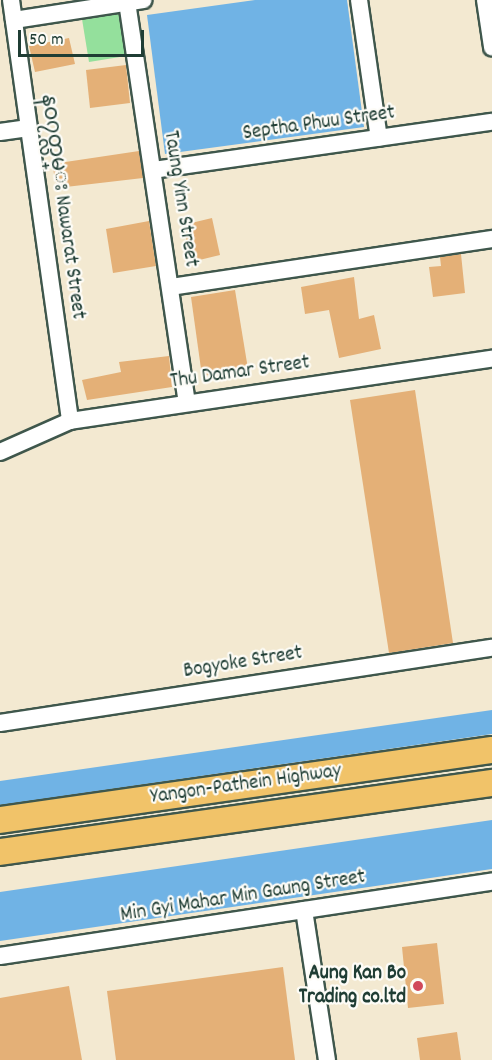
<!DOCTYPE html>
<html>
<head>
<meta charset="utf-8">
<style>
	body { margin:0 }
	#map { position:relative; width:492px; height:1060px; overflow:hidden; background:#f3e9d1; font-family:Dekko,"Noto Sans Myanmar",sans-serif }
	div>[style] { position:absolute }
	.green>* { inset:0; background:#94e09c }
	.water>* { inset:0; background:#70b3e5 }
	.building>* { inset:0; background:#e4b077 }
	.roads { filter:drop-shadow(2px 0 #3f574c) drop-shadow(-2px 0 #3f574c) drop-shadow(0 2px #3f574c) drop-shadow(0 -2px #3f574c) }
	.minor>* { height:16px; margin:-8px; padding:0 8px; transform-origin:8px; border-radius:8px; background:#fff }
	.primary>* { height:26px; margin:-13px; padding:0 13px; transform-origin:13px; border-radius:13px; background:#f1c369 }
	.dots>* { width:16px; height:16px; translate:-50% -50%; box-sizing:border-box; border:3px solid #fdfcf7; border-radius:50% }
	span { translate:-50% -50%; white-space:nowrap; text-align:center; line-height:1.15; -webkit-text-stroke:4.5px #fdfcf7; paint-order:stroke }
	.street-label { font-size:21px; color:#1f3d34 }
	.poi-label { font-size:21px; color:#1f3d34; font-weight:700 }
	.right { translate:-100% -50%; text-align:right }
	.scale { position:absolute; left:18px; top:30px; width:126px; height:27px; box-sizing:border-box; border:3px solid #1f3d34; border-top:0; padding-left:8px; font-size:18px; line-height:21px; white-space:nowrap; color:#1f3d34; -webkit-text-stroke:4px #fdfcf7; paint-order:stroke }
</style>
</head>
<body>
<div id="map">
	<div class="green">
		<div style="clip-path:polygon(120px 13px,126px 56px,89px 62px,82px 19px)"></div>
	</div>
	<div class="water">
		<div style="clip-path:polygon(255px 0,347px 0,364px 127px,165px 154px,147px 15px)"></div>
		<div style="clip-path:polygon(492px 710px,492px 734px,0 805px,0 781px)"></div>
		<div style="clip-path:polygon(492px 820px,492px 869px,0 941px,0 892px)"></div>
	</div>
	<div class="building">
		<div style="clip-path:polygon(69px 38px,75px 64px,35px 72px,29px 46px)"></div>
		<div style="clip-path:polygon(126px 65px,130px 103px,90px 108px,86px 70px)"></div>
		<div style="clip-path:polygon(139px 151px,143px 178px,57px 188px,52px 164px)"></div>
		<div style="clip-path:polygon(212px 218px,220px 255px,191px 262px,183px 225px)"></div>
		<div style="clip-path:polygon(149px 221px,156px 266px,113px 273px,106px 229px)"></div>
		<div style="clip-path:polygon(461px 254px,465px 293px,433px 297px,429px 267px,441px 266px,440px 257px)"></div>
		<div style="clip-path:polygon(354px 277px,359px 319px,374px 315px,381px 349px,339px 358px,329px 310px,305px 314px,301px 287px)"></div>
		<div style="clip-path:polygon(235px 290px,248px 369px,202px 376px,191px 297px)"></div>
		<div style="clip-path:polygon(169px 356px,172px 387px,87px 400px,82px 380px,121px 372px,119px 362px)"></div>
		<div style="clip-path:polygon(415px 390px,453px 643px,389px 653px,350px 400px)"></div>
		<div style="clip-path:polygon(437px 943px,444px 1004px,408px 1008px,402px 947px)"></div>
		<div style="clip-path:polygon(283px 967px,295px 1060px,116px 1060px,107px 991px)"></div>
		<div style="clip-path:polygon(69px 986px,82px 1060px,0 1060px,0 998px)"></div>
		<div style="clip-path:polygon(457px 1032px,461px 1060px,420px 1060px,417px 1038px)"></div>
	</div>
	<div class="roads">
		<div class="minor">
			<div style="left:11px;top:0;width:425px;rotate:82deg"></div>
			<div style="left:359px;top:0;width:139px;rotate:81.8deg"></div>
			<div style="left:485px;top:0;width:48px;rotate:81.5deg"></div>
			<div style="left:127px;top:2px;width:405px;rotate:81.5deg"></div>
			<div style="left:14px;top:20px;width:131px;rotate:-8.8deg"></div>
			<div style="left:0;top:132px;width:27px;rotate:-8deg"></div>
			<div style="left:153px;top:170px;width:342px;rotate:-8.1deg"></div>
			<div style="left:171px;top:287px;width:325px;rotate:-8.5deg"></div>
			<div style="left:0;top:452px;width:77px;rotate:-23.9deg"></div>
			<div style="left:70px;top:421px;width:427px;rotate:-8.4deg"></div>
			<div style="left:0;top:723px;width:498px;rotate:-8.7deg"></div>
			<div style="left:304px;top:910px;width:152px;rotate:81.3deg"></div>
			<div style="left:0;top:956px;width:498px;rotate:-8.6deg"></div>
		</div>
		<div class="primary">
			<div style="left:0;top:820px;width:497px;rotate:-8.1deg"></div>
			<div style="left:0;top:852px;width:497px;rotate:-8deg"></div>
		</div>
	</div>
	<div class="dots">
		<div style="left:418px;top:986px;background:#d1495b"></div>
	</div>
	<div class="street-label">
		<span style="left:319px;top:124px;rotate:-8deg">Septha Phuu Street</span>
		<span style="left:180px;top:199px;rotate:81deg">Taung Yinn Street</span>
		<span style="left:62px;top:207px;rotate:82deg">နဝ၇တ္လမ္း Nawarat Street</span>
		<span style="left:240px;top:373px;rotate:-8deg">Thu Damar Street</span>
		<span style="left:243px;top:663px;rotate:-9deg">Bogyoke Street</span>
		<span style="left:246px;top:785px;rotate:-8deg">Yangon-Pathein Highway</span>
		<span style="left:243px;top:897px;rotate:-9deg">Min Gyi Mahar Min Gaung Street</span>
	</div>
	<div class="poi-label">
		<span class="right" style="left:406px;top:986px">Aung Kan Bo<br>Trading co.ltd</span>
	</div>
	<div class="scale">50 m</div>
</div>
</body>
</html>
